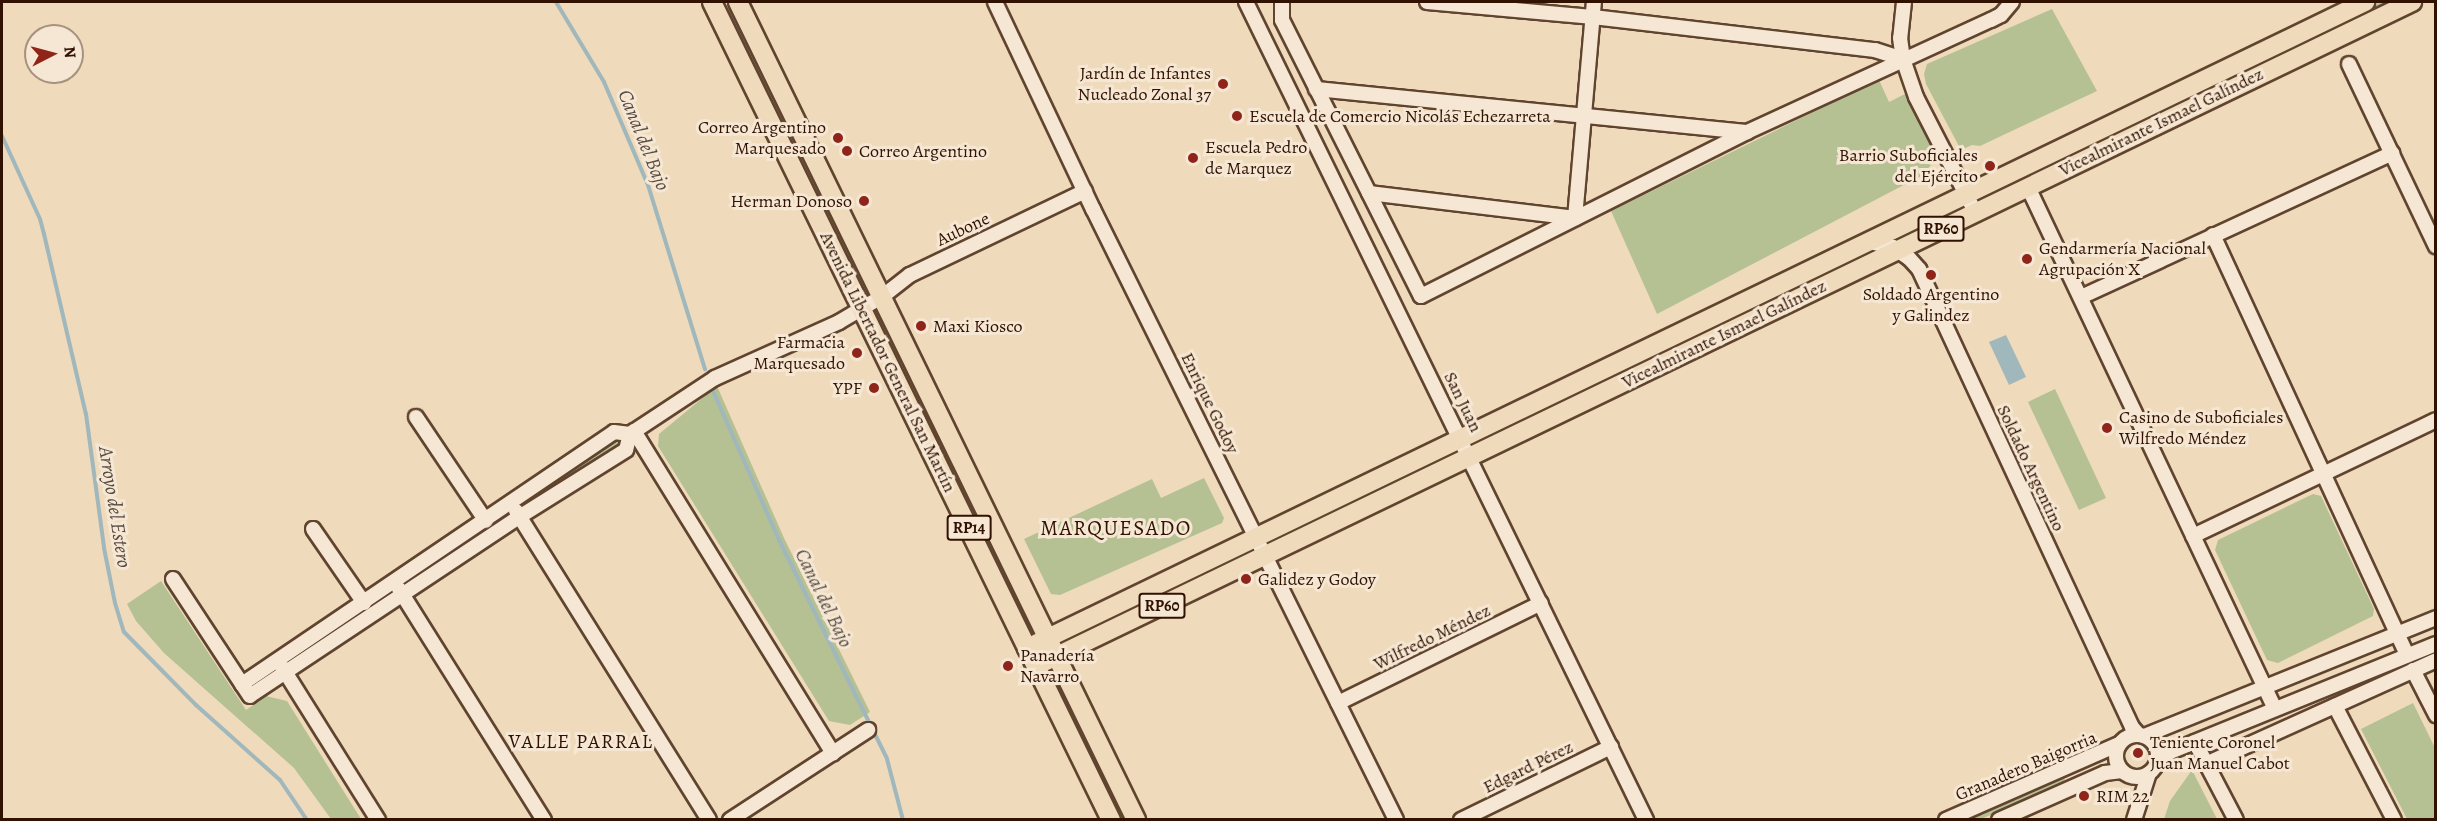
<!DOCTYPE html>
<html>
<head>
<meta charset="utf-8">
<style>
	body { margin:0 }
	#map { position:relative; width:2437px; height:821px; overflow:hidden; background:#efdabb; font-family:Alegreya,serif }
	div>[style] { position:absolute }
	.green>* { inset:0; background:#b5c193 }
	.water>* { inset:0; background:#a0b7bc }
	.stream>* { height:4px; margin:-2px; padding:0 2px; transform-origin:2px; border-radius:2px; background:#a0b7bc }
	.roads { filter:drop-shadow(2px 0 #60442f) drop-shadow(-2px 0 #60442f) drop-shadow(0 2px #60442f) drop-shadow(0 -2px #60442f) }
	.minor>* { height:14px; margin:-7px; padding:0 7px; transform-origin:7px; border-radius:7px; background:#f5e7d3 }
	.minor>.ring { margin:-7px; padding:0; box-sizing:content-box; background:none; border:14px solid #f5e7d3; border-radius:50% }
	.major>* { height:18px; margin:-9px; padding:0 9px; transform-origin:9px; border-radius:9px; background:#efdabb }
	.dots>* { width:16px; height:16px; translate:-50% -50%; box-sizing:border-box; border:3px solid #f5e7d3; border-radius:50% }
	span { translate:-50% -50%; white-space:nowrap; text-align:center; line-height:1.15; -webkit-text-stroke:6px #f5e7d3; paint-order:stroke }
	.shield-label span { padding:2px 4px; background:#f5e7d3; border:2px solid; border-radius:4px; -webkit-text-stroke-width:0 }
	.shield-label { font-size:16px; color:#311200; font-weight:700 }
	.poi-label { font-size:18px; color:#311200 }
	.right { translate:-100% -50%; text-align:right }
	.left { translate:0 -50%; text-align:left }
	.street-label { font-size:18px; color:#311200 }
	.water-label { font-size:20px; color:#584c42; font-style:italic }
	.neighbourhood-label { font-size:20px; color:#311200; letter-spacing:1.5px }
	.quarter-label { font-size:21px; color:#311200; letter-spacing:1.5px }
	.frame { position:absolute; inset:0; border:3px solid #311200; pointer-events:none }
	.north { position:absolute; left:24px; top:24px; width:60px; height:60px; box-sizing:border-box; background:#f5e7d3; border:2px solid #a7927f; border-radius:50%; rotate:84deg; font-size:16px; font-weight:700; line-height:24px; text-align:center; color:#311200 }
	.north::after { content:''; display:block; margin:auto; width:21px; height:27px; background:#8f2418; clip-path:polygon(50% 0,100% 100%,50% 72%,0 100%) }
</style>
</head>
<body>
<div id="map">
	<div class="green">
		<div style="clip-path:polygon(2381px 2px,2392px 2px,2002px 190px,2000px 185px)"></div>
		<div style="clip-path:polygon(2052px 9px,2097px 91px,1980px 146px,1972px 145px,1961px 150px,1926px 84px,1924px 74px,1927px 64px)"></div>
		<div style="clip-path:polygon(728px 11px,733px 11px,870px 290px,867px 295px,864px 295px,726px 13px)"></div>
		<div style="clip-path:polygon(1879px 80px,1889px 102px,1907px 93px,1942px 159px,1931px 165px,1923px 175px,1657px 314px,1611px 211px)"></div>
		<div style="clip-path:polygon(1879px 251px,1494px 436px,1859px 256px)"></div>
		<div style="clip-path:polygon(879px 309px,903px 357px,900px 362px,897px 363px,872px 311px)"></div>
		<div style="clip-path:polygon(717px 386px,784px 538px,870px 712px,850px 725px,829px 721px,658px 446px,659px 434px)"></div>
		<div style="clip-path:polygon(2055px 389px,2106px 498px,2079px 510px,2028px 402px)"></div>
		<div style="clip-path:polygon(922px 407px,927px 407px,1034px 629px,1032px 631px,1029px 632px,920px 409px)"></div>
		<div style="clip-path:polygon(619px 437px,623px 441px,525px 507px,522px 505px,522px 502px)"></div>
		<div style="clip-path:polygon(1447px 457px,1442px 460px,1288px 535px,1305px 524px)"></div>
		<div style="clip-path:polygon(1204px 478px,1224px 518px,1222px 523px,1060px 595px,1051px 594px,1024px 539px,1152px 479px,1161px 498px)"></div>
		<div style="clip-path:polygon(2313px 494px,2321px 496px,2374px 609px,2373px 616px,2278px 663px,2267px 660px,2215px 550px,2218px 540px)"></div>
		<div style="clip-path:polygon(505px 514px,509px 517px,407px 584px,406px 580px)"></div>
		<div style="clip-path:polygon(1238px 558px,1081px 638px,1078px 632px)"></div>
		<div style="clip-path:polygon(161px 581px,246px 710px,266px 696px,287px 701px,361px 819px,331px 819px,294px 768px,164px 653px,136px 621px,127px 604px)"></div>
		<div style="clip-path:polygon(387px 592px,391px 597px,290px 663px,288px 662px,287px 660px)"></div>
		<div style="clip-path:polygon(1063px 684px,1125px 819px,1117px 819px,1054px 689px)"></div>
		<div style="clip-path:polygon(2413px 703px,2435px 748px,2435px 819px,2407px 819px,2361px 729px)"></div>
		<div style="clip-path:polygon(2192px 770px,2217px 819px,2164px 819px,2170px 801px)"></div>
		<div style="clip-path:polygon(2061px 776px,2065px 779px,2062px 785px,1981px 819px,1958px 820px)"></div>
	</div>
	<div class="water">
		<div style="clip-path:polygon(2006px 335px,2026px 377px,2009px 385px,1989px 342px)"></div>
	</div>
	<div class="stream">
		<div style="left:556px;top:2px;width:93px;rotate:59deg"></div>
		<div style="left:604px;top:82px;width:112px;rotate:66.9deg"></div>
		<div style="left:648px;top:185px;width:193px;rotate:72.8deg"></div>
		<div style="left:2px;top:136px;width:91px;rotate:65.4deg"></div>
		<div style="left:40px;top:219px;width:16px;rotate:75deg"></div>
		<div style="left:44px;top:234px;width:185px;rotate:76.9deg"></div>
		<div style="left:86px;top:414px;width:135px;rotate:82.3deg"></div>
		<div style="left:104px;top:548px;width:56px;rotate:78.7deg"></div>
		<div style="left:115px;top:603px;width:30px;rotate:73deg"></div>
		<div style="left:124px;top:632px;width:103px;rotate:45.4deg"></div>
		<div style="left:196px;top:705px;width:113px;rotate:41.8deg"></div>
		<div style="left:280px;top:780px;width:48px;rotate:56deg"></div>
		<div style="left:713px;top:391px;width:163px;rotate:66.1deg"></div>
		<div style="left:779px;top:540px;width:244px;rotate:63.7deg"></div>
		<div style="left:887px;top:759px;width:63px;rotate:75.3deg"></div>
	</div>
	<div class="roads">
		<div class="minor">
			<div style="left:995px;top:2px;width:229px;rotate:64.7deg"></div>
			<div style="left:1093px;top:209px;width:682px;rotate:63.62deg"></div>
			<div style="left:1246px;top:2px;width:911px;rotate:63.94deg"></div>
			<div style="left:1282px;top:2px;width:18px;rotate:90deg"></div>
			<div style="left:1282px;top:20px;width:309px;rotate:63.3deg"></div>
			<div style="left:1421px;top:296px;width:365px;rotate:-26.7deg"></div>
			<div style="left:1747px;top:132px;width:268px;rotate:-24.7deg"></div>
			<div style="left:1991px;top:20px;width:11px;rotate:-27deg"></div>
			<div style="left:2001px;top:15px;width:17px;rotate:-50deg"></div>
			<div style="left:1427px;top:2px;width:167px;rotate:5.2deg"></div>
			<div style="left:1593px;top:17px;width:284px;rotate:6.7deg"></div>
			<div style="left:1875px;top:50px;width:29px;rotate:18deg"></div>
			<div style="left:1904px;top:2px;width:36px;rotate:96deg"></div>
			<div style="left:1900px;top:38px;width:21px;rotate:82deg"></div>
			<div style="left:1903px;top:59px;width:40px;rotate:71.1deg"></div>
			<div style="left:1916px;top:97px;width:129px;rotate:62.8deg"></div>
			<div style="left:2349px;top:64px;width:202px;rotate:64.5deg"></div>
			<div style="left:1316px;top:89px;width:433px;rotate:5.7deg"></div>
			<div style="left:2028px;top:187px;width:577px;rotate:64.68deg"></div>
			<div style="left:1369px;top:193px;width:208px;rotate:6.9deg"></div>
			<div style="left:1575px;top:218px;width:217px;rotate:-85deg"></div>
			<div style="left:2213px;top:235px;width:463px;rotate:65.2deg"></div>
			<div style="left:1869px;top:242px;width:25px;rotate:12deg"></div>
			<div style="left:1893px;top:247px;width:19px;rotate:35deg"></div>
			<div style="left:1909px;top:258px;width:15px;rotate:48deg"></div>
			<div style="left:1919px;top:269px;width:505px;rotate:65.06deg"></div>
			<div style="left:2132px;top:727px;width:9px;rotate:49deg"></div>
			<div style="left:2081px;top:297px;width:343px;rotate:-24.8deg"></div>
			<div style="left:416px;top:417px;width:125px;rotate:56.1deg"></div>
			<div style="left:634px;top:431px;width:379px;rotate:58.3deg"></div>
			<div style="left:630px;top:434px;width:16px;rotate:104deg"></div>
			<div style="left:626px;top:450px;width:126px;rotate:147.9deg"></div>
			<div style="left:519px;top:517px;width:323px;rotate:146.4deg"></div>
			<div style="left:250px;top:696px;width:14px;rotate:-124deg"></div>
			<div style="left:242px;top:684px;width:449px;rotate:-34.1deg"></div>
			<div style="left:614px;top:432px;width:16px;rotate:7deg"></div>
			<div style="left:630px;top:434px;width:102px;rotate:-33.4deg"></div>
			<div style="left:715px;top:378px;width:136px;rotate:-24.3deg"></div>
			<div style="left:839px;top:322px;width:51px;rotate:-30.6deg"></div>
			<div style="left:883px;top:296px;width:34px;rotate:-38deg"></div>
			<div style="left:910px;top:275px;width:194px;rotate:-25.6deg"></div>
			<div style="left:516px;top:511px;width:364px;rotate:58deg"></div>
			<div style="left:313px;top:529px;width:90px;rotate:55.4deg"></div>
			<div style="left:2193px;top:536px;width:269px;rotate:-25.5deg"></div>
			<div style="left:173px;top:579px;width:126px;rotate:56.7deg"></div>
			<div style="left:399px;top:589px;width:273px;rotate:57.9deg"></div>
			<div style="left:282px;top:667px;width:181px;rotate:57.9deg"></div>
			<div style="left:2413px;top:670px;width:51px;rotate:62.9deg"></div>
			<div style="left:1338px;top:703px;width:226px;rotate:-26.2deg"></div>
			<div style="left:2335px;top:706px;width:128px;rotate:62.6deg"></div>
			<div class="ring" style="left:2116px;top:735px;width:28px;height:28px"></div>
			<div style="left:2144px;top:736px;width:315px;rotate:-22deg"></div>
			<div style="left:2195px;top:742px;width:88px;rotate:62.3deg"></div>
			<div style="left:2157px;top:760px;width:15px;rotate:-32deg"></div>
			<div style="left:2170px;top:752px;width:287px;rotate:-22.1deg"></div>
			<div style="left:2206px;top:764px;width:252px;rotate:-24.3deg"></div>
			<div style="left:730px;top:820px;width:165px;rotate:-33.1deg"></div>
			<div style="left:1461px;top:820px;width:167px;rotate:-26deg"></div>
			<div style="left:1946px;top:820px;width:189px;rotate:-23.7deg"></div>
			<div style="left:1999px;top:820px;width:116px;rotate:-23.9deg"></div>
			<div style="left:2105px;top:773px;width:17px;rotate:-7deg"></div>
			<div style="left:2134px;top:820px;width:49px;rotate:-72.3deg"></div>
		</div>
		<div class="major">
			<div style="left:712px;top:2px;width:910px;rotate:64deg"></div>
			<div style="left:738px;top:2px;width:910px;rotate:64.05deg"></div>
			<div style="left:1027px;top:648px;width:1486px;rotate:-25.77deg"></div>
			<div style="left:1036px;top:666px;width:1528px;rotate:-25.76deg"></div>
		</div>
	</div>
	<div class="dots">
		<div style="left:1223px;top:84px;background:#8f2418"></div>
		<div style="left:1237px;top:116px;background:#8f2418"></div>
		<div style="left:838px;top:138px;background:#8f2418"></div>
		<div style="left:847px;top:151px;background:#8f2418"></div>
		<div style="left:1193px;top:158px;background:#8f2418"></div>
		<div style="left:1990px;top:166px;background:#8f2418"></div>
		<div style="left:864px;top:201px;background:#8f2418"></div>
		<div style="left:2027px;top:259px;background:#8f2418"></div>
		<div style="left:1931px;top:275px;background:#8f2418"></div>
		<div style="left:921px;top:326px;background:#8f2418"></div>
		<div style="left:857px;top:353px;background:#8f2418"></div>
		<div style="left:874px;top:388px;background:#8f2418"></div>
		<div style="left:2107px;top:428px;background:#8f2418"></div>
		<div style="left:1246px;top:579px;background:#8f2418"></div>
		<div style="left:1008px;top:666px;background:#8f2418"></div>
		<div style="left:2138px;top:753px;background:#8f2418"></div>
		<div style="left:2084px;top:796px;background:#8f2418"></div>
	</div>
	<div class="shield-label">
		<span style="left:1941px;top:229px">RP60</span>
		<span style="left:969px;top:528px">RP14</span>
		<span style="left:1162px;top:606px">RP60</span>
	</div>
	<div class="poi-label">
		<span class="right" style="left:1211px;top:84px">Jardín de Infantes<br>Nucleado Zonal 37</span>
		<span class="left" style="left:1249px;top:116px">Escuela de Comercio Nicolás Echezarreta</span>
		<span class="right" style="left:826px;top:138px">Correo Argentino<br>Marquesado</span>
		<span class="left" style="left:1205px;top:158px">Escuela Pedro<br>de Marquez</span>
		<span class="left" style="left:859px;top:151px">Correo Argentino</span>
		<span class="right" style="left:1978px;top:166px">Barrio Suboficiales<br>del Ejército</span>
		<span class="right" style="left:852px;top:201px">Herman Donoso</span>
		<span class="left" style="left:2039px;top:259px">Gendarmería Nacional<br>Agrupación X</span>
		<span style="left:1931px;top:305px">Soldado Argentino<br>y Galindez</span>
		<span class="left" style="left:933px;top:326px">Maxi Kiosco</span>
		<span class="right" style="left:845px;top:353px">Farmacia<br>Marquesado</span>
		<span class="right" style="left:862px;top:388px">YPF</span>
		<span class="left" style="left:2119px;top:428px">Casino de Suboficiales<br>Wilfredo Méndez</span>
		<span class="left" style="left:1258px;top:579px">Galidez y Godoy</span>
		<span class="left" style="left:1020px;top:666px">Panadería<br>Navarro</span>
		<span class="left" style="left:2150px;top:753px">Teniente Coronel<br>Juan Manuel Cabot</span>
		<span class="left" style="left:2096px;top:796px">RIM 22</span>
	</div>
	<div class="street-label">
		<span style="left:2161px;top:122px;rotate:-26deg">Vicealmirante Ismael Galíndez</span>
		<span style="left:963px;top:229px;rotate:-25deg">Aubone</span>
		<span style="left:1724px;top:334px;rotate:-26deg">Vicealmirante Ismael Galíndez</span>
		<span style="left:888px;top:362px;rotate:64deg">Avenida Libertador General San Martín</span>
		<span style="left:1463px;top:402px;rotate:64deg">San Juan</span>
		<span style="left:1210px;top:403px;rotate:64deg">Enrique Godoy</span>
		<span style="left:2031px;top:468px;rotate:65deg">Soldado Argentino</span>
		<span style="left:1432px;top:637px;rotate:-26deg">Wilfredo Méndez</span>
		<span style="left:2026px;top:766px;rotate:-23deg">Granadero Baigorria</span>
		<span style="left:1528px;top:767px;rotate:-26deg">Edgard Pérez</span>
	</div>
	<div class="water-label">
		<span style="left:644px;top:140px;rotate:68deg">Canal del Bajo</span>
		<span style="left:115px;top:507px;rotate:81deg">Arroyo del Estero</span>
		<span style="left:824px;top:598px;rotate:64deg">Canal del Bajo</span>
	</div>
	<div class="neighbourhood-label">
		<span style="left:581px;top:741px">VALLE PARRAL</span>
	</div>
	<div class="quarter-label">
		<span style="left:1116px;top:528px">MARQUESADO</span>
	</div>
	<div class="frame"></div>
	<div class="north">N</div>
</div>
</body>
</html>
